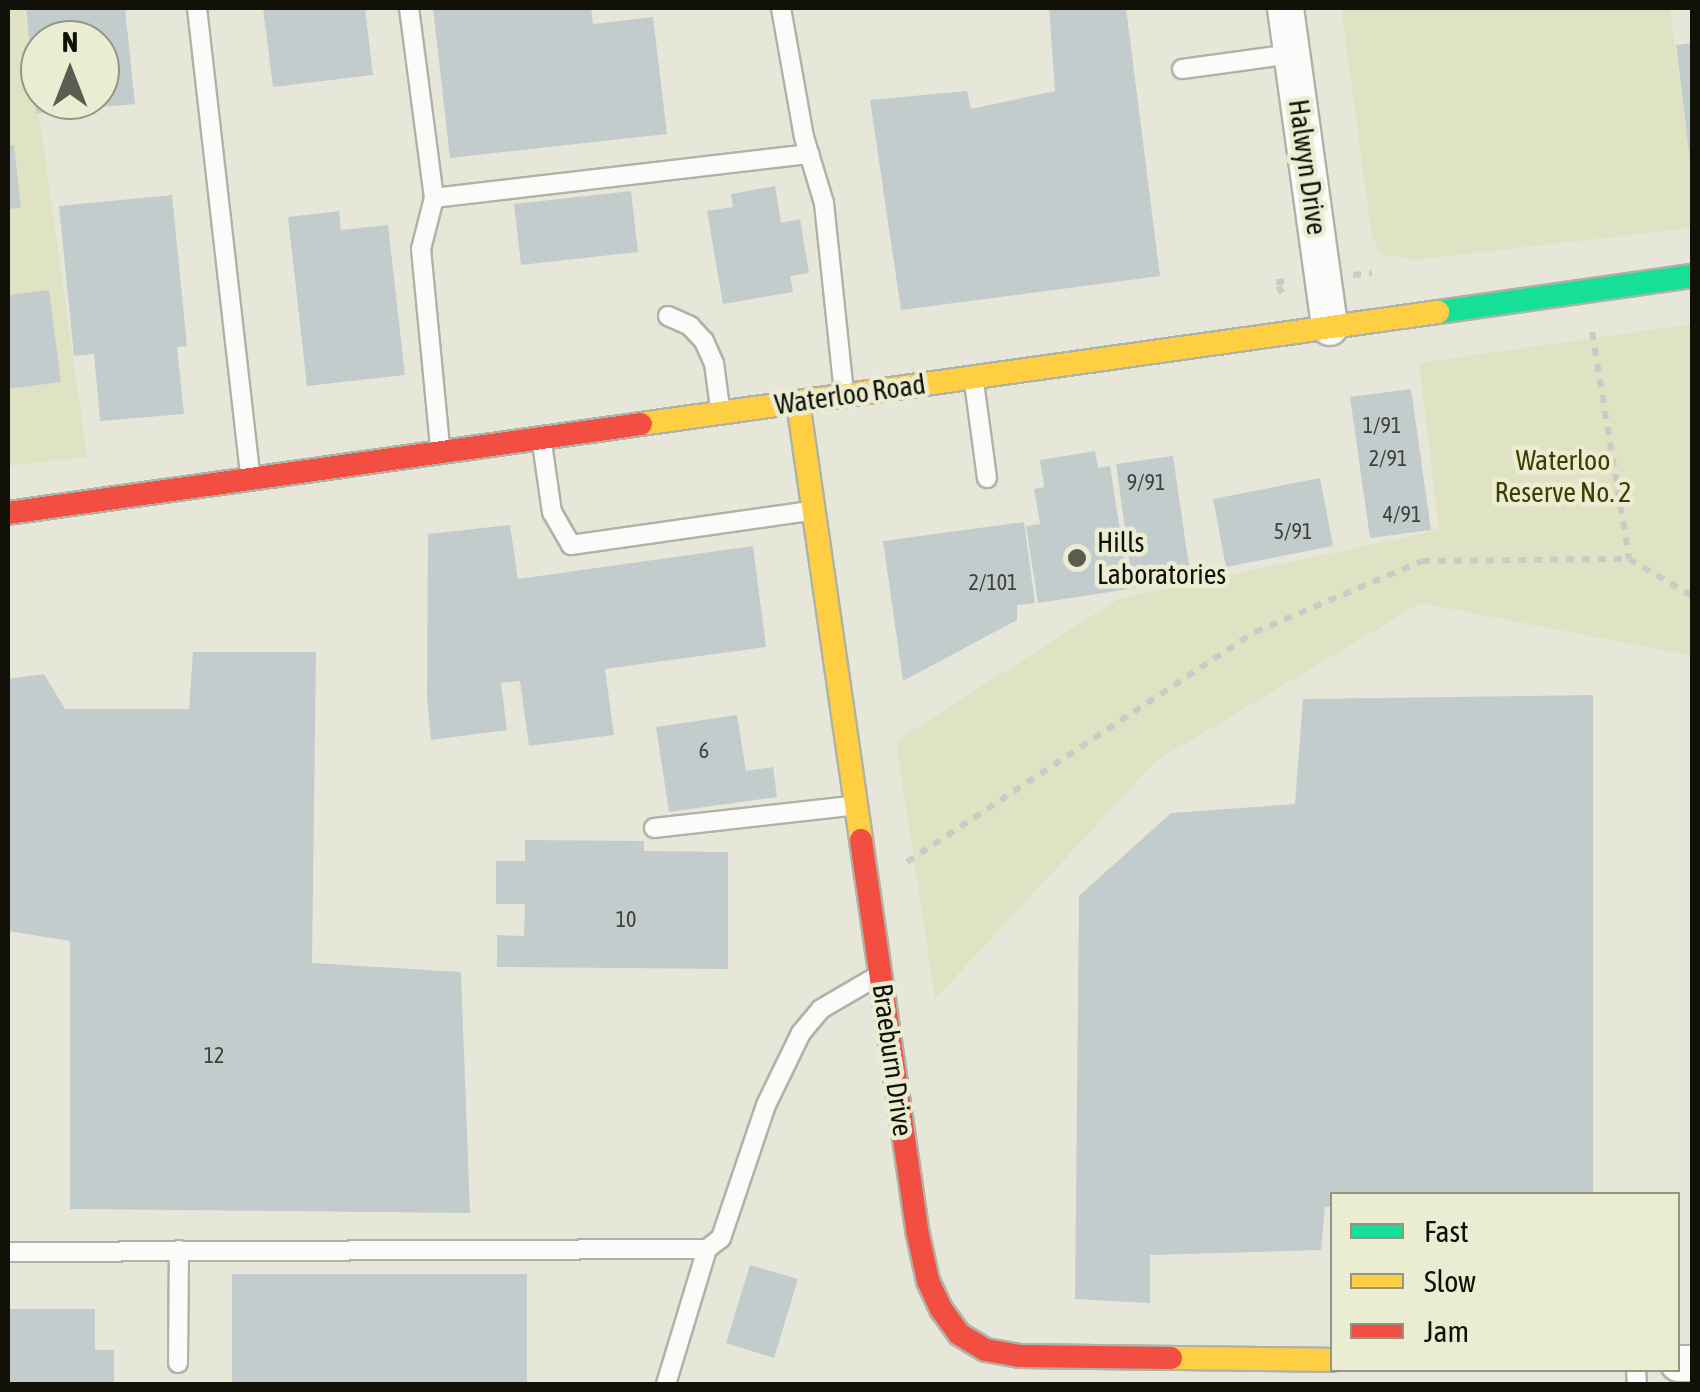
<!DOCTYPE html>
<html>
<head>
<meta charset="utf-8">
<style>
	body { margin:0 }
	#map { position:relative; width:1700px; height:1392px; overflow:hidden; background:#e6e7d9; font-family:"Asap Condensed",sans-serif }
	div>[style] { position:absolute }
	.green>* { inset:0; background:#e0e2c4 }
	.building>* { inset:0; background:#c3cccc }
	.path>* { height:6px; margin-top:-3px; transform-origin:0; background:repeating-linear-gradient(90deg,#cacac6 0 8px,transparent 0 16px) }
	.roads { filter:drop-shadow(2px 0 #b1b2a7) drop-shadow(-2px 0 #b1b2a7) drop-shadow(0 2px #b1b2a7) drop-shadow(0 -2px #b1b2a7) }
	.lane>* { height:18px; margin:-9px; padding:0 9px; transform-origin:9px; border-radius:9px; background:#fbfbf9 }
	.street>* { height:35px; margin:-17.5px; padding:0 17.5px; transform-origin:17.5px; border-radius:17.5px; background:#fbfbf9 }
	.fast>* { height:22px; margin:-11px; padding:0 11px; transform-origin:11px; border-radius:11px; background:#16e098 }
	.slow>* { height:22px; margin:-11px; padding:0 11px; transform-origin:11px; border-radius:11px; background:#ffcf43 }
	.jam>* { height:22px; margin:-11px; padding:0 11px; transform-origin:11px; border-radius:11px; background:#f24e42 }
	.dots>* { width:28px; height:28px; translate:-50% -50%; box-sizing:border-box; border:5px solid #ebedd3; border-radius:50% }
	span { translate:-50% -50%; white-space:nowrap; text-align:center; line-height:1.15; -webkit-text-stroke:9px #ebedd3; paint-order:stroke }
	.number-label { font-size:22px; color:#3e4039 }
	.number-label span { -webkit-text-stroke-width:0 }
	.street-label { font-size:28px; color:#111108 }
	.park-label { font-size:28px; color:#3e3f00 }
	.poi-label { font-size:28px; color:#111108 }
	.left { translate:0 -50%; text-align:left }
	.frame { position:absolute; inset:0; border:10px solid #111108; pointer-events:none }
	.legend { position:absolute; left:1330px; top:1192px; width:350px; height:180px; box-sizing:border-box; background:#ebedd3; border:2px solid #949582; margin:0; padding:12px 18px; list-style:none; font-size:30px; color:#111108 }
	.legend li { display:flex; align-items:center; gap:20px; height:50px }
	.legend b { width:50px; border:2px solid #949582 }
	.north { position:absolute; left:20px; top:20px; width:100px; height:100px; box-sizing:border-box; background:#ebedd3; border:2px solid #949582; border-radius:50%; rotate:0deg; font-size:28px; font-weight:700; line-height:40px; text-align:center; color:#111108 }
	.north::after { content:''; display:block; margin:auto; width:35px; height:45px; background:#5c5c51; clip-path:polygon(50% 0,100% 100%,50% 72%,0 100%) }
</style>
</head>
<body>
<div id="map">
	<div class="green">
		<div style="clip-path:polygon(8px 8px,24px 8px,87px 457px,8px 466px)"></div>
		<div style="clip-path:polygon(1341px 8px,1670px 8px,1692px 180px,1692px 228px,1414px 260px,1381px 254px,1372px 236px)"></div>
		<div style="clip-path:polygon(1692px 324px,1692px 656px,1421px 603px,1156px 761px,935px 999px,896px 741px,1118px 599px,1439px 530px,1419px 363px)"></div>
	</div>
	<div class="building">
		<div style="clip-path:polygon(evenodd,26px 8px,125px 8px,135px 104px,36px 113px,26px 8px,40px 40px,100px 40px,100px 100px,40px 100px,40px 40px)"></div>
		<div style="clip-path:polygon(263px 8px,365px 8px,373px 75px,273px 87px)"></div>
		<div style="clip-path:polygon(433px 8px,591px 8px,593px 24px,653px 17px,667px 134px,450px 158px)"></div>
		<div style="clip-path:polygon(1049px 8px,1126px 8px,1160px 276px,901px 310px,870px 100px,967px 91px,971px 109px,1055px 91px)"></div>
		<div style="clip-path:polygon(1692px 43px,1692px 160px,1690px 161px,1676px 45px)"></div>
		<div style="clip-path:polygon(8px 145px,14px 145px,21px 208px,8px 209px)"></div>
		<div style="clip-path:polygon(775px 186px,781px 223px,800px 219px,809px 273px,790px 276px,793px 292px,723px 304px,707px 211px,733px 207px,731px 194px)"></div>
		<div style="clip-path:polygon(631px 191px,638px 252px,521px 265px,514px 204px)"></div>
		<div style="clip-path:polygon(172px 195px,187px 346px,177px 347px,184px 414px,100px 421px,94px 354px,74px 356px,59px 206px)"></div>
		<div style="clip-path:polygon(339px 211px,341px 230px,388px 225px,405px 375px,307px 386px,288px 217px)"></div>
		<div style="clip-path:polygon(49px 290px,61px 382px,8px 389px,8px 295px)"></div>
		<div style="clip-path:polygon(1411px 389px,1431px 530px,1370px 538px,1350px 397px)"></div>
		<div style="clip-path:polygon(1095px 451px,1098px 468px,1110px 466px,1129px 589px,1038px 603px,1026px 526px,1040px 524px,1034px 489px,1044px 487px,1040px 460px)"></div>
		<div style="clip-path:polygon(1173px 456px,1191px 580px,1133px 588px,1116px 464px)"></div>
		<div style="clip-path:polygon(1320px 478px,1333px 546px,1226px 567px,1213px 499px)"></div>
		<div style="clip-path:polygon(1024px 522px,1035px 603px,1017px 605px,1017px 620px,903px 681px,883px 541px)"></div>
		<div style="clip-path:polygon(510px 525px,518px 579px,753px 546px,766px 647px,605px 669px,614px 735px,529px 746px,520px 681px,501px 683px,507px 730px,431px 740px,427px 695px,428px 534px)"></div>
		<div style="clip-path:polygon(193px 652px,316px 652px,312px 963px,461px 972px,470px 1213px,70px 1209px,70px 941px,8px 931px,8px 679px,44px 674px,65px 709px,189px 709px)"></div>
		<div style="clip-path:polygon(1593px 695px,1593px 1194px,1332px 1194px,1332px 1207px,1325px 1207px,1321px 1250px,1150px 1255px,1150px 1303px,1075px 1299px,1079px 896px,1171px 813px,1295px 804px,1303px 699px)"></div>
		<div style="clip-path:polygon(737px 715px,746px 771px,773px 767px,777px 797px,669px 812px,656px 727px)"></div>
		<div style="clip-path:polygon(525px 840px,644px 841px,644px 851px,728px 852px,728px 969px,497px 967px,497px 935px,524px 936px,525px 904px,496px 904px,496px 861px,525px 861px)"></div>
		<div style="clip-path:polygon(750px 1265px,798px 1279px,774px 1358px,726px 1343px)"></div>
		<div style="clip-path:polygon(232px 1274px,527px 1274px,527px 1384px,232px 1384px)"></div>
		<div style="clip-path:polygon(8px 1309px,95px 1309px,95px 1350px,114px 1350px,114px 1384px,8px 1384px)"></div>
	</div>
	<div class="path">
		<div style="left:1353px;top:275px;width:19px;rotate:-6deg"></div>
		<div style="left:1282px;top:293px;width:13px;rotate:-119deg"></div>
		<div style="left:1276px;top:282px;width:15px;rotate:-4deg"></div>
		<div style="left:1592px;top:332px;width:230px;rotate:80.7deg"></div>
		<div style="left:907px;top:862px;width:417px;rotate:-33.5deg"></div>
		<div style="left:1255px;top:632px;width:181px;rotate:-23deg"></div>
		<div style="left:1422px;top:561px;width:207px;rotate:-0.6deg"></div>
		<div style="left:1629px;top:559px;width:73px;rotate:30.4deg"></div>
	</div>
	<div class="roads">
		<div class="lane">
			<div style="left:197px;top:8px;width:468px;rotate:83.5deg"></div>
			<div style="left:409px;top:8px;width:192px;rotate:82.5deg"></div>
			<div style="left:434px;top:198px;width:53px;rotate:104.3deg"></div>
			<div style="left:421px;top:249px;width:199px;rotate:84.5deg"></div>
			<div style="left:781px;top:8px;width:131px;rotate:79.9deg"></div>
			<div style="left:804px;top:137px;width:69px;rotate:73.1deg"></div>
			<div style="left:824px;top:203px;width:192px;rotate:84deg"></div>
			<div style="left:1182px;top:69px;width:111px;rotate:-7.8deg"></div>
			<div style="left:434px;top:198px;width:378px;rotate:-6.7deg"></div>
			<div style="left:668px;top:316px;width:24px;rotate:24deg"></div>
			<div style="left:690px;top:326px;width:21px;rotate:47deg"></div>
			<div style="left:704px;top:341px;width:24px;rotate:66deg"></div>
			<div style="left:714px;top:363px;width:45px;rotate:82.4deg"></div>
			<div style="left:974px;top:382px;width:97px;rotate:82.3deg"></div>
			<div style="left:542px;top:443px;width:70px;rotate:81.8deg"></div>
			<div style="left:552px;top:512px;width:38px;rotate:60deg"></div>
			<div style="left:571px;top:545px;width:240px;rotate:-8.1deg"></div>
			<div style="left:654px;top:828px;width:198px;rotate:-6.4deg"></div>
			<div style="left:8px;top:1252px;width:699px;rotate:-0.25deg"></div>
			<div style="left:707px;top:1249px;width:18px;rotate:-38deg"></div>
			<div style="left:721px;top:1238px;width:140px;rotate:-71.3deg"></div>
			<div style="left:766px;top:1105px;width:80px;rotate:-64.1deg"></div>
			<div style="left:801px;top:1033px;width:31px;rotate:-50deg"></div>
			<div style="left:821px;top:1009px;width:64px;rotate:-30.2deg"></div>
			<div style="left:178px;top:1363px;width:113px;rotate:-89.5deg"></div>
			<div style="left:1636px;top:1370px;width:14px;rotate:86deg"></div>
			<div style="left:666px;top:1384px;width:141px;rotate:-73.1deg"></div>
		</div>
		<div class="street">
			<div style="left:1285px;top:8px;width:322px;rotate:82.1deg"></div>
			<div style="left:1678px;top:1363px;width:14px"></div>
		</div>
		<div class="fast">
			<div style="left:1438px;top:312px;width:257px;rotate:-8.1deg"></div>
		</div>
		<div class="slow">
			<div style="left:798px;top:402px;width:443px;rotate:81.8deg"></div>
			<div style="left:641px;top:424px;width:805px;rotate:-8deg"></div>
			<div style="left:1171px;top:1358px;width:161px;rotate:0.7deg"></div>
		</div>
		<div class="jam">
			<div style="left:8px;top:513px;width:639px;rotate:-8deg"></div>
			<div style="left:861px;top:840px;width:394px;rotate:81.8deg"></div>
			<div style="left:917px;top:1230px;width:52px;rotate:77.8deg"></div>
			<div style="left:928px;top:1281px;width:31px;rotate:65deg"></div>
			<div style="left:941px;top:1309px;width:31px;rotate:54deg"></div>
			<div style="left:959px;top:1334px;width:31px;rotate:31deg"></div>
			<div style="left:986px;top:1350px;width:35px;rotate:10deg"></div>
			<div style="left:1020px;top:1356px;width:151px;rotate:0.8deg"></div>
		</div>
	</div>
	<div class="dots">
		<div style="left:1077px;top:558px;background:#5c5c51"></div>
	</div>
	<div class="number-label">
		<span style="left:1382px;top:426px">1/91</span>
		<span style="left:1388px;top:459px">2/91</span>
		<span style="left:1146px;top:483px">9/91</span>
		<span style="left:1402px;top:515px">4/91</span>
		<span style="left:1293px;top:532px">5/91</span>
		<span style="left:993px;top:583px">2/101</span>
		<span style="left:704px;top:751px">6</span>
		<span style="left:626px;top:920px">10</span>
		<span style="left:214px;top:1056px">12</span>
	</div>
	<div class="street-label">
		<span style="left:1308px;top:167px;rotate:82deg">Halwyn Drive</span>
		<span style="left:850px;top:394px;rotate:-8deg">Waterloo Road</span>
		<span style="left:893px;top:1060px;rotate:82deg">Braeburn Drive</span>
	</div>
	<div class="park-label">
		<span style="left:1563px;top:476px">Waterloo<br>Reserve No. 2</span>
	</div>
	<div class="poi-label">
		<span class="left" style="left:1097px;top:558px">Hills<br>Laboratories</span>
	</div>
	<div class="frame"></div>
	<ul class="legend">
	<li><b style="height:12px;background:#16e098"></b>Fast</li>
	<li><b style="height:12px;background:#ffcf43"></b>Slow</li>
	<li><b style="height:12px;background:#f24e42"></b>Jam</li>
	</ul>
	<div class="north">N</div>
</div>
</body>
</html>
